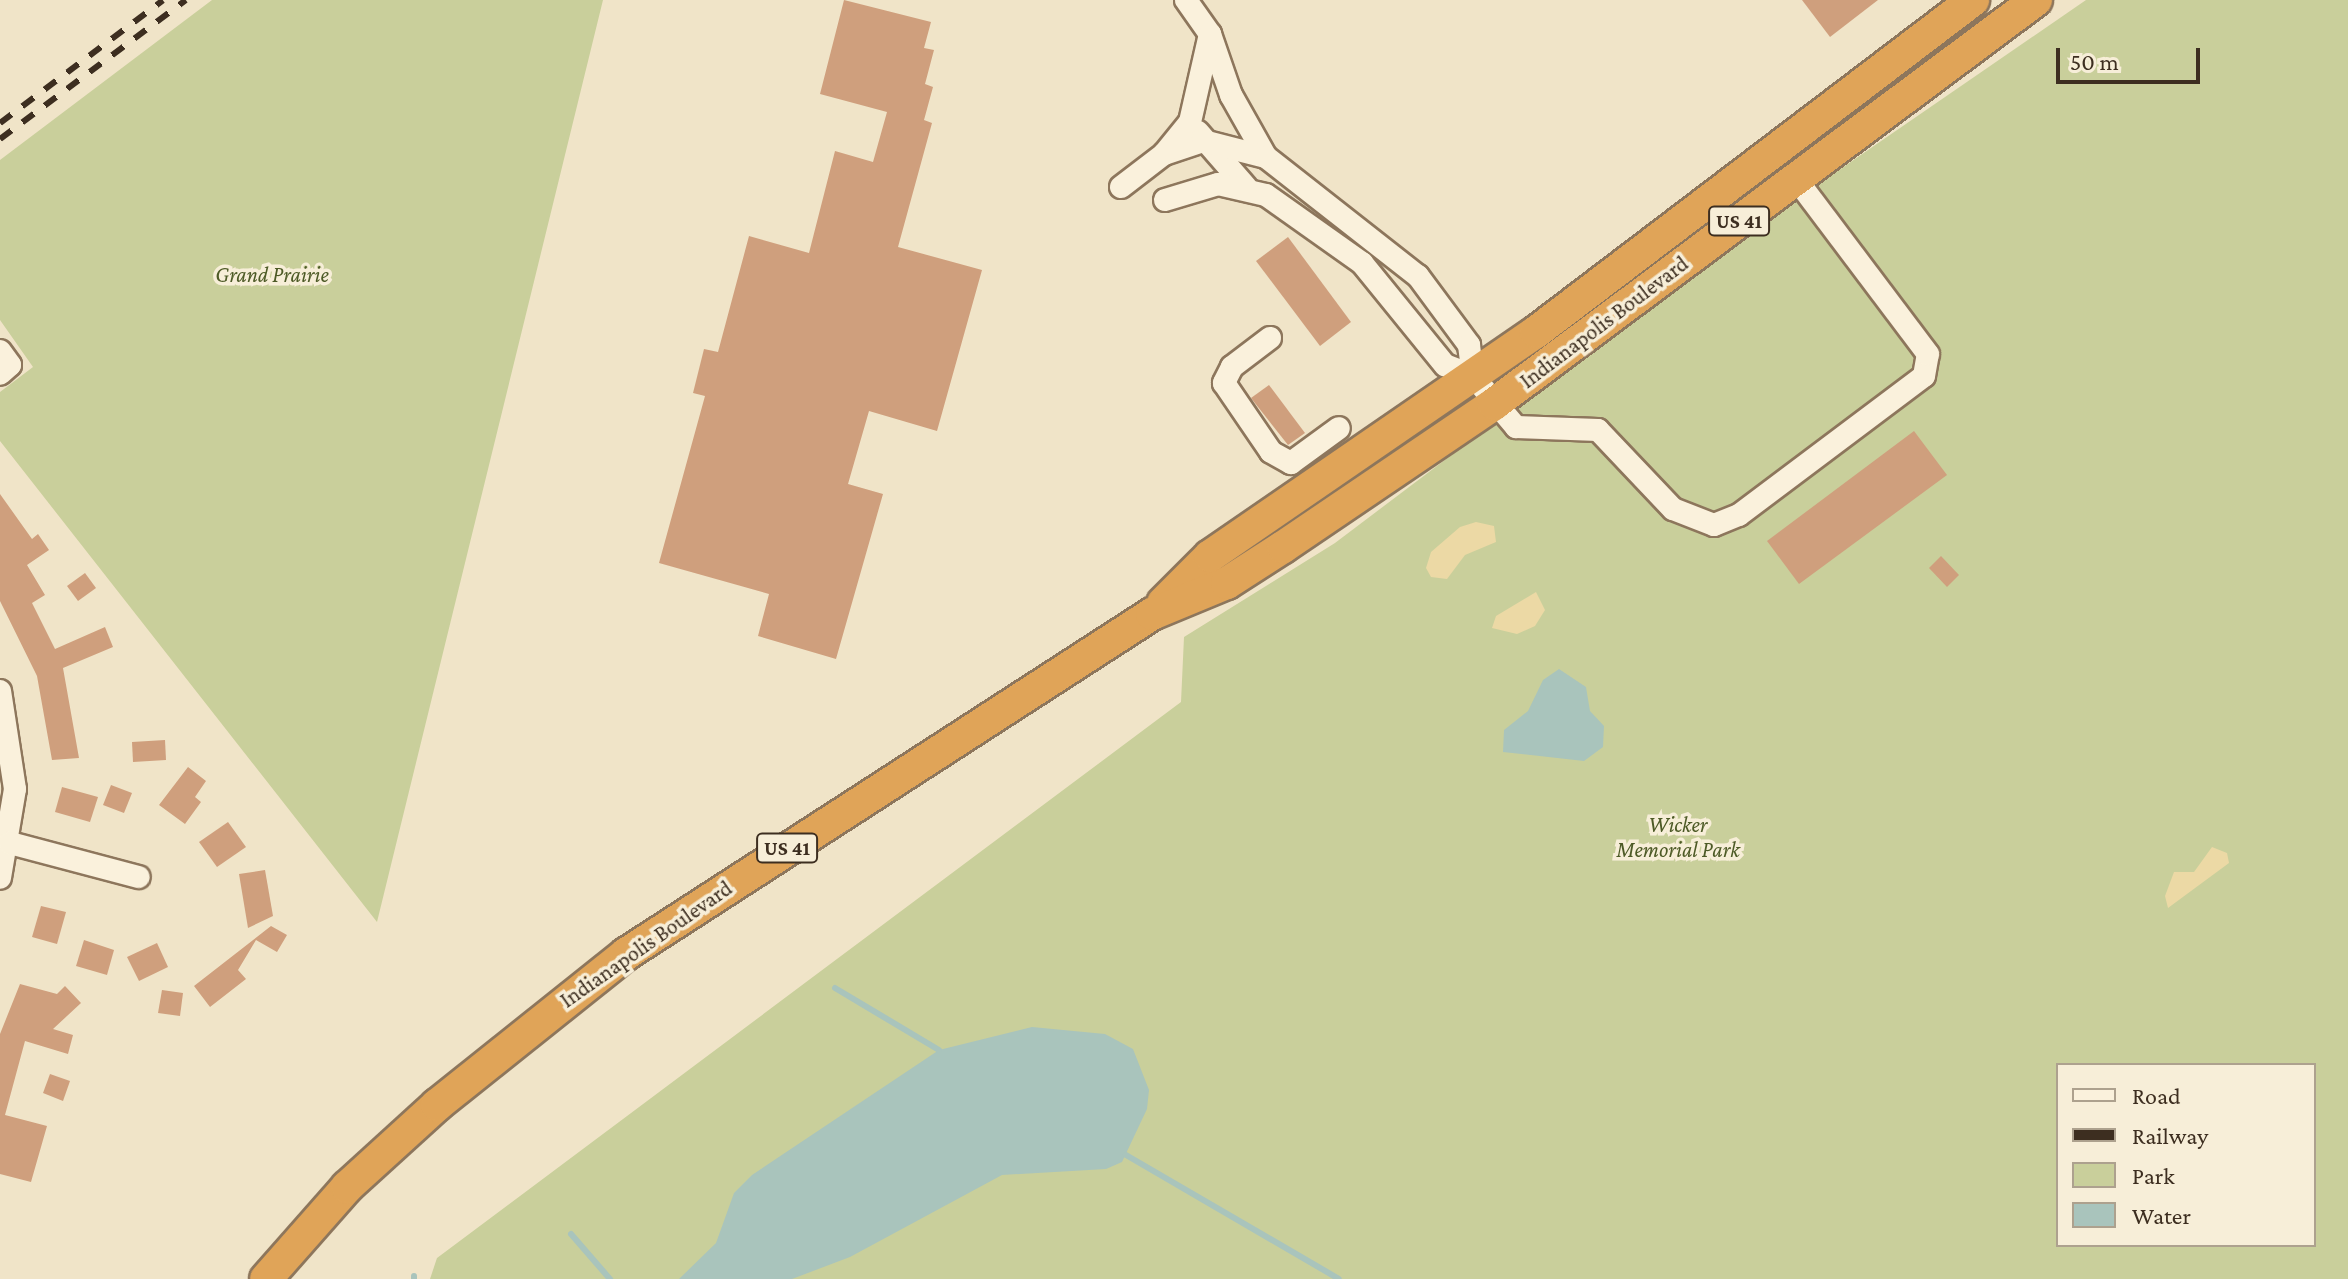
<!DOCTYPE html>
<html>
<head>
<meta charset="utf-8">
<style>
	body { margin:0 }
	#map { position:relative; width:2348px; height:1279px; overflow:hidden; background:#f0e4c8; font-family:"Crimson Pro",serif }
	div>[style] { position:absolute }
	.green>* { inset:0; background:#c9cf9b }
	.sand>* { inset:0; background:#ecd9a5 }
	.water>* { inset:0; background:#a9c4bc }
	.stream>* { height:6px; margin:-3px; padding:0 3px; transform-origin:3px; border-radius:3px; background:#a9c4bc }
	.building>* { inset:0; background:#cf9f7d }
	.roads { filter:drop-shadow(2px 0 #8d765c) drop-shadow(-2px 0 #8d765c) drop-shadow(0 2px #8d765c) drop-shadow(0 -2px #8d765c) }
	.minor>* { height:22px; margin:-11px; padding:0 11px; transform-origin:11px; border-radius:11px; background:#faf1dc }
	.highway>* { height:32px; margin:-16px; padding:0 16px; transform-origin:16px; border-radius:16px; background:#e0a458 }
	.rail>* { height:6px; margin-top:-3px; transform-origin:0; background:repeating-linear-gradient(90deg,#3d2e20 0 14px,transparent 0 28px) }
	span { translate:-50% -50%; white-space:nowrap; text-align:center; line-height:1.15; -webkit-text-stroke:7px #f7eed8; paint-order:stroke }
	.shield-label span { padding:2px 6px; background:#f7eed8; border:2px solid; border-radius:6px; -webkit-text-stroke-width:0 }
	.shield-label { font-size:20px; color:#3d2e20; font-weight:700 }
	.park-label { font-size:22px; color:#4d5a26; font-style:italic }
	.street-label { font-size:22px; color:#3d2e20 }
	.legend { position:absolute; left:2056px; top:1063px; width:260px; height:184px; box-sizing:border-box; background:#f7eed8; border:2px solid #ada18e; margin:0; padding:10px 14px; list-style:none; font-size:24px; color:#3d2e20 }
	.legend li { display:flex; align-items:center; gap:16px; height:40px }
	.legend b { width:40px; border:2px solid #ada18e }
	.scale { position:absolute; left:2056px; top:48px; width:144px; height:36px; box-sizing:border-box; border:4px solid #3d2e20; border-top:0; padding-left:10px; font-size:24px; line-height:28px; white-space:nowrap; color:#3d2e20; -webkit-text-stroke:6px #f7eed8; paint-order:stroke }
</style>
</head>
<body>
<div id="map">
	<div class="green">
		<div style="clip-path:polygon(212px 0,603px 0,377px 922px,0 441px,0 392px,33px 367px,0 320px,0 160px)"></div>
		<div style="clip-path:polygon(evenodd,2086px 0,2348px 0,2348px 1279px,430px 1279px,437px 1258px,1181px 702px,1184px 637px,1335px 543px,1720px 252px,2086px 0,2058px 1065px,2314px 1065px,2314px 1245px,2058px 1245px,2058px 1065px)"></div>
	</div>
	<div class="sand">
		<div style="clip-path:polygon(1476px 522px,1494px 526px,1496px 542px,1465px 555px,1447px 579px,1431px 577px,1426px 568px,1431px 552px,1460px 527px)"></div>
		<div style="clip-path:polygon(1536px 592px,1545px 610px,1535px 626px,1517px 634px,1492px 628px,1496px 616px)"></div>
		<div style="clip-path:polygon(2212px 847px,2227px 853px,2229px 863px,2168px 908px,2165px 896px,2174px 872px,2194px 872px)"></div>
	</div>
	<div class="water">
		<div style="clip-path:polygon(1559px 669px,1586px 687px,1590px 711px,1604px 726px,1603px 747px,1584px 761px,1503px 752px,1504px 730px,1528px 711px,1543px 680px)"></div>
		<div style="clip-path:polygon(1032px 1027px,1105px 1034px,1133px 1049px,1149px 1090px,1147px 1109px,1122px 1162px,1106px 1169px,1002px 1175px,850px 1257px,792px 1279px,679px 1279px,716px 1243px,734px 1193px,752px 1175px,939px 1050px)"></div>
	</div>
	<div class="stream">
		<div style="left:835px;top:988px;width:121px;rotate:30.8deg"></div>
		<div style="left:1126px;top:1155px;width:246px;rotate:30.2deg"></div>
		<div style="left:571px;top:1234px;width:60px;rotate:49.1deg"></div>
		<div style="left:414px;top:1279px;width:3px;rotate:-90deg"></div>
	</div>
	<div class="building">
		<div style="clip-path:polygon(844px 0,931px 22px,924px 48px,934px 50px,925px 84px,933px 87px,924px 120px,932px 123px,898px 247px,982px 270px,937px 431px,869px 411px,848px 484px,883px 494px,836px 659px,758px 636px,769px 594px,659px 563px,705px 396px,693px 393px,704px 349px,718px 352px,749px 236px,809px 253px,835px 151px,873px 162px,887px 112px,820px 94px)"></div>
		<div style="clip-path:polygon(1802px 0,1878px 0,1830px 37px)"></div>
		<div style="clip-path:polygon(1288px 237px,1351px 322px,1320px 346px,1256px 261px)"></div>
		<div style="clip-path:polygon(1269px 385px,1305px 433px,1288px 445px,1251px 398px)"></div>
		<div style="clip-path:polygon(1914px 431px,1947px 475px,1799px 584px,1767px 541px)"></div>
		<div style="clip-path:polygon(0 494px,32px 539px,38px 534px,49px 550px,27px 565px,45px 595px,32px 603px,55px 649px,105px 627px,113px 647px,63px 668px,79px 758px,52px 760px,37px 676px,0 601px)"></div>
		<div style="clip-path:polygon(1941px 556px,1959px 575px,1947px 587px,1929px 568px)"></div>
		<div style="clip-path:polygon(85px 573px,96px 588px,78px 601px,67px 586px)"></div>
		<div style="clip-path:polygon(165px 740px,166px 760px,133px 762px,132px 742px)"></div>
		<div style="clip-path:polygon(188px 767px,206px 781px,195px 797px,201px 802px,185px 824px,159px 805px)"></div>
		<div style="clip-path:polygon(111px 785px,132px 793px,124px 813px,103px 805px)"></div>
		<div style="clip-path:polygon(62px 787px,98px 797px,90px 822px,55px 812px)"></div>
		<div style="clip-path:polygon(228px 822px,246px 847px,217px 867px,199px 842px)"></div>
		<div style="clip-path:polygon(265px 870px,273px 916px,248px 928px,239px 874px)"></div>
		<div style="clip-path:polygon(41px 906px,66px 912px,57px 944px,32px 937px)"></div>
		<div style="clip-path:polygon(271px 926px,287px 935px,277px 952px,256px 940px,238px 970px,246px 979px,210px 1007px,194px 986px)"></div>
		<div style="clip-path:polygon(84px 940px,114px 950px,107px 975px,76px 966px)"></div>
		<div style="clip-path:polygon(157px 943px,168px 967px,139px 981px,127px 957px)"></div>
		<div style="clip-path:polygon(20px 984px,57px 994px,65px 986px,81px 1003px,53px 1029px,73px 1035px,68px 1054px,25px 1041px,5px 1115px,47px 1126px,31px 1182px,0 1174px,0 1034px)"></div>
		<div style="clip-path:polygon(162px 990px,183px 993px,180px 1016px,158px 1013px)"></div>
		<div style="clip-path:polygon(50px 1074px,70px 1081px,63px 1101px,43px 1093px)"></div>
	</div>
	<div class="roads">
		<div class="minor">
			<div style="left:1186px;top:0;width:42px;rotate:54.8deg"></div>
			<div style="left:1210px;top:34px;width:65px;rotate:71deg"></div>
			<div style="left:1231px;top:95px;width:71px;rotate:60.6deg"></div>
			<div style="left:1198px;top:132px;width:73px;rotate:48.9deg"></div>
			<div style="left:1164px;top:154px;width:41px;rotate:-18.4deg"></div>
			<div style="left:1203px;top:141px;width:65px;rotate:14.3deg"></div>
			<div style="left:1266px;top:157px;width:193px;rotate:38.1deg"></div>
			<div style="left:1418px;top:276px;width:86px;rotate:53.5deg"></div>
			<div style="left:1469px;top:345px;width:31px;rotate:83deg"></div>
			<div style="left:1473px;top:376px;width:67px;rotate:49.9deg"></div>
			<div style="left:1516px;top:427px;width:82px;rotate:2.1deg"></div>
			<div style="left:1598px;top:430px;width:109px;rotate:46.5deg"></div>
			<div style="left:1673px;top:509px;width:44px;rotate:21.3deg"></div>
			<div style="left:1714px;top:525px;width:27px;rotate:-22deg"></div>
			<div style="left:1739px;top:515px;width:231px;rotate:-36.9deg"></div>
			<div style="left:1924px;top:376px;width:22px;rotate:-80deg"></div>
			<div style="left:1928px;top:354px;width:219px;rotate:-127deg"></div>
			<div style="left:1121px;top:187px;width:54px;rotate:-37.5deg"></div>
			<div style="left:1164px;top:154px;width:41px;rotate:-50.9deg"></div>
			<div style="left:1190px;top:122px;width:90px;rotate:-77.2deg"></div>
			<div style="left:1165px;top:200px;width:55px;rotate:-16.8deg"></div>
			<div style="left:1218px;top:184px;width:49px;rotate:12.9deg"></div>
			<div style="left:1266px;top:195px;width:118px;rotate:35.3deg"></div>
			<div style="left:1362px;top:263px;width:132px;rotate:50.9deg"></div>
			<div style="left:1445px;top:365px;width:30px;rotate:21deg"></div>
			<div style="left:1270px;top:338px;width:48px;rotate:142.7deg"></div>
			<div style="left:1232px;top:367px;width:18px;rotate:117deg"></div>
			<div style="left:1224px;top:383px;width:83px;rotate:55.7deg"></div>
			<div style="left:1271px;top:452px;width:23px;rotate:29deg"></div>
			<div style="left:1291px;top:463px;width:59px;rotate:-36.1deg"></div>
			<div style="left:0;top:351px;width:17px;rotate:54deg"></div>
			<div style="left:10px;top:365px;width:13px;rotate:138deg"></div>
			<div style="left:0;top:691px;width:99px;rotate:81.3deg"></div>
			<div style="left:15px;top:789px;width:90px;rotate:99.6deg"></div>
			<div style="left:10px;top:843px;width:133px;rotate:14.8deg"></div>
		</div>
		<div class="highway">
			<div style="left:1163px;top:603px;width:66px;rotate:-45deg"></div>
			<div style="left:1210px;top:556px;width:396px;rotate:-34.5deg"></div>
			<div style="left:1536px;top:332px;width:549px;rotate:-37.22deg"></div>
			<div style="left:266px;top:1279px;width:123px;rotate:-48.6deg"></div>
			<div style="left:347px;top:1187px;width:122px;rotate:-42.3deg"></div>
			<div style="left:437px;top:1105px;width:242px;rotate:-38.6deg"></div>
			<div style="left:626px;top:954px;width:626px;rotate:-32.88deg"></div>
			<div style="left:1152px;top:614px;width:81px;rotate:-22.5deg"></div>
			<div style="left:1227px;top:583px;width:67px;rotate:-32.7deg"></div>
			<div style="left:1283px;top:547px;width:255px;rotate:-34.1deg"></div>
			<div style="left:1494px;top:404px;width:676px;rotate:-36.7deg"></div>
		</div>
	</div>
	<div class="rail">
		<div style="left:0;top:123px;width:204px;rotate:-37deg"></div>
		<div style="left:0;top:139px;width:232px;rotate:-36.8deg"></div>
	</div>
	<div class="shield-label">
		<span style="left:1739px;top:221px">US 41</span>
		<span style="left:787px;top:848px">US 41</span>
	</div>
	<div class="park-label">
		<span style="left:272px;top:275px">Grand Prairie</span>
		<span style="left:1678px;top:837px">Wicker<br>Memorial Park</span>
	</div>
	<div class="street-label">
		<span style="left:1604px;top:322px;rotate:-37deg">Indianapolis Boulevard</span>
		<span style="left:646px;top:944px;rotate:-35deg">Indianapolis Boulevard</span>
	</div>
	<ul class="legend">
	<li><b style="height:10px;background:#faf1dc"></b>Road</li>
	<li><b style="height:10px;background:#3d2e20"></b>Railway</li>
	<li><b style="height:22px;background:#c9cf9b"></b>Park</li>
	<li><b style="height:22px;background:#a9c4bc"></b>Water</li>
	</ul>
	<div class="scale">50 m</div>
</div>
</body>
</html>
